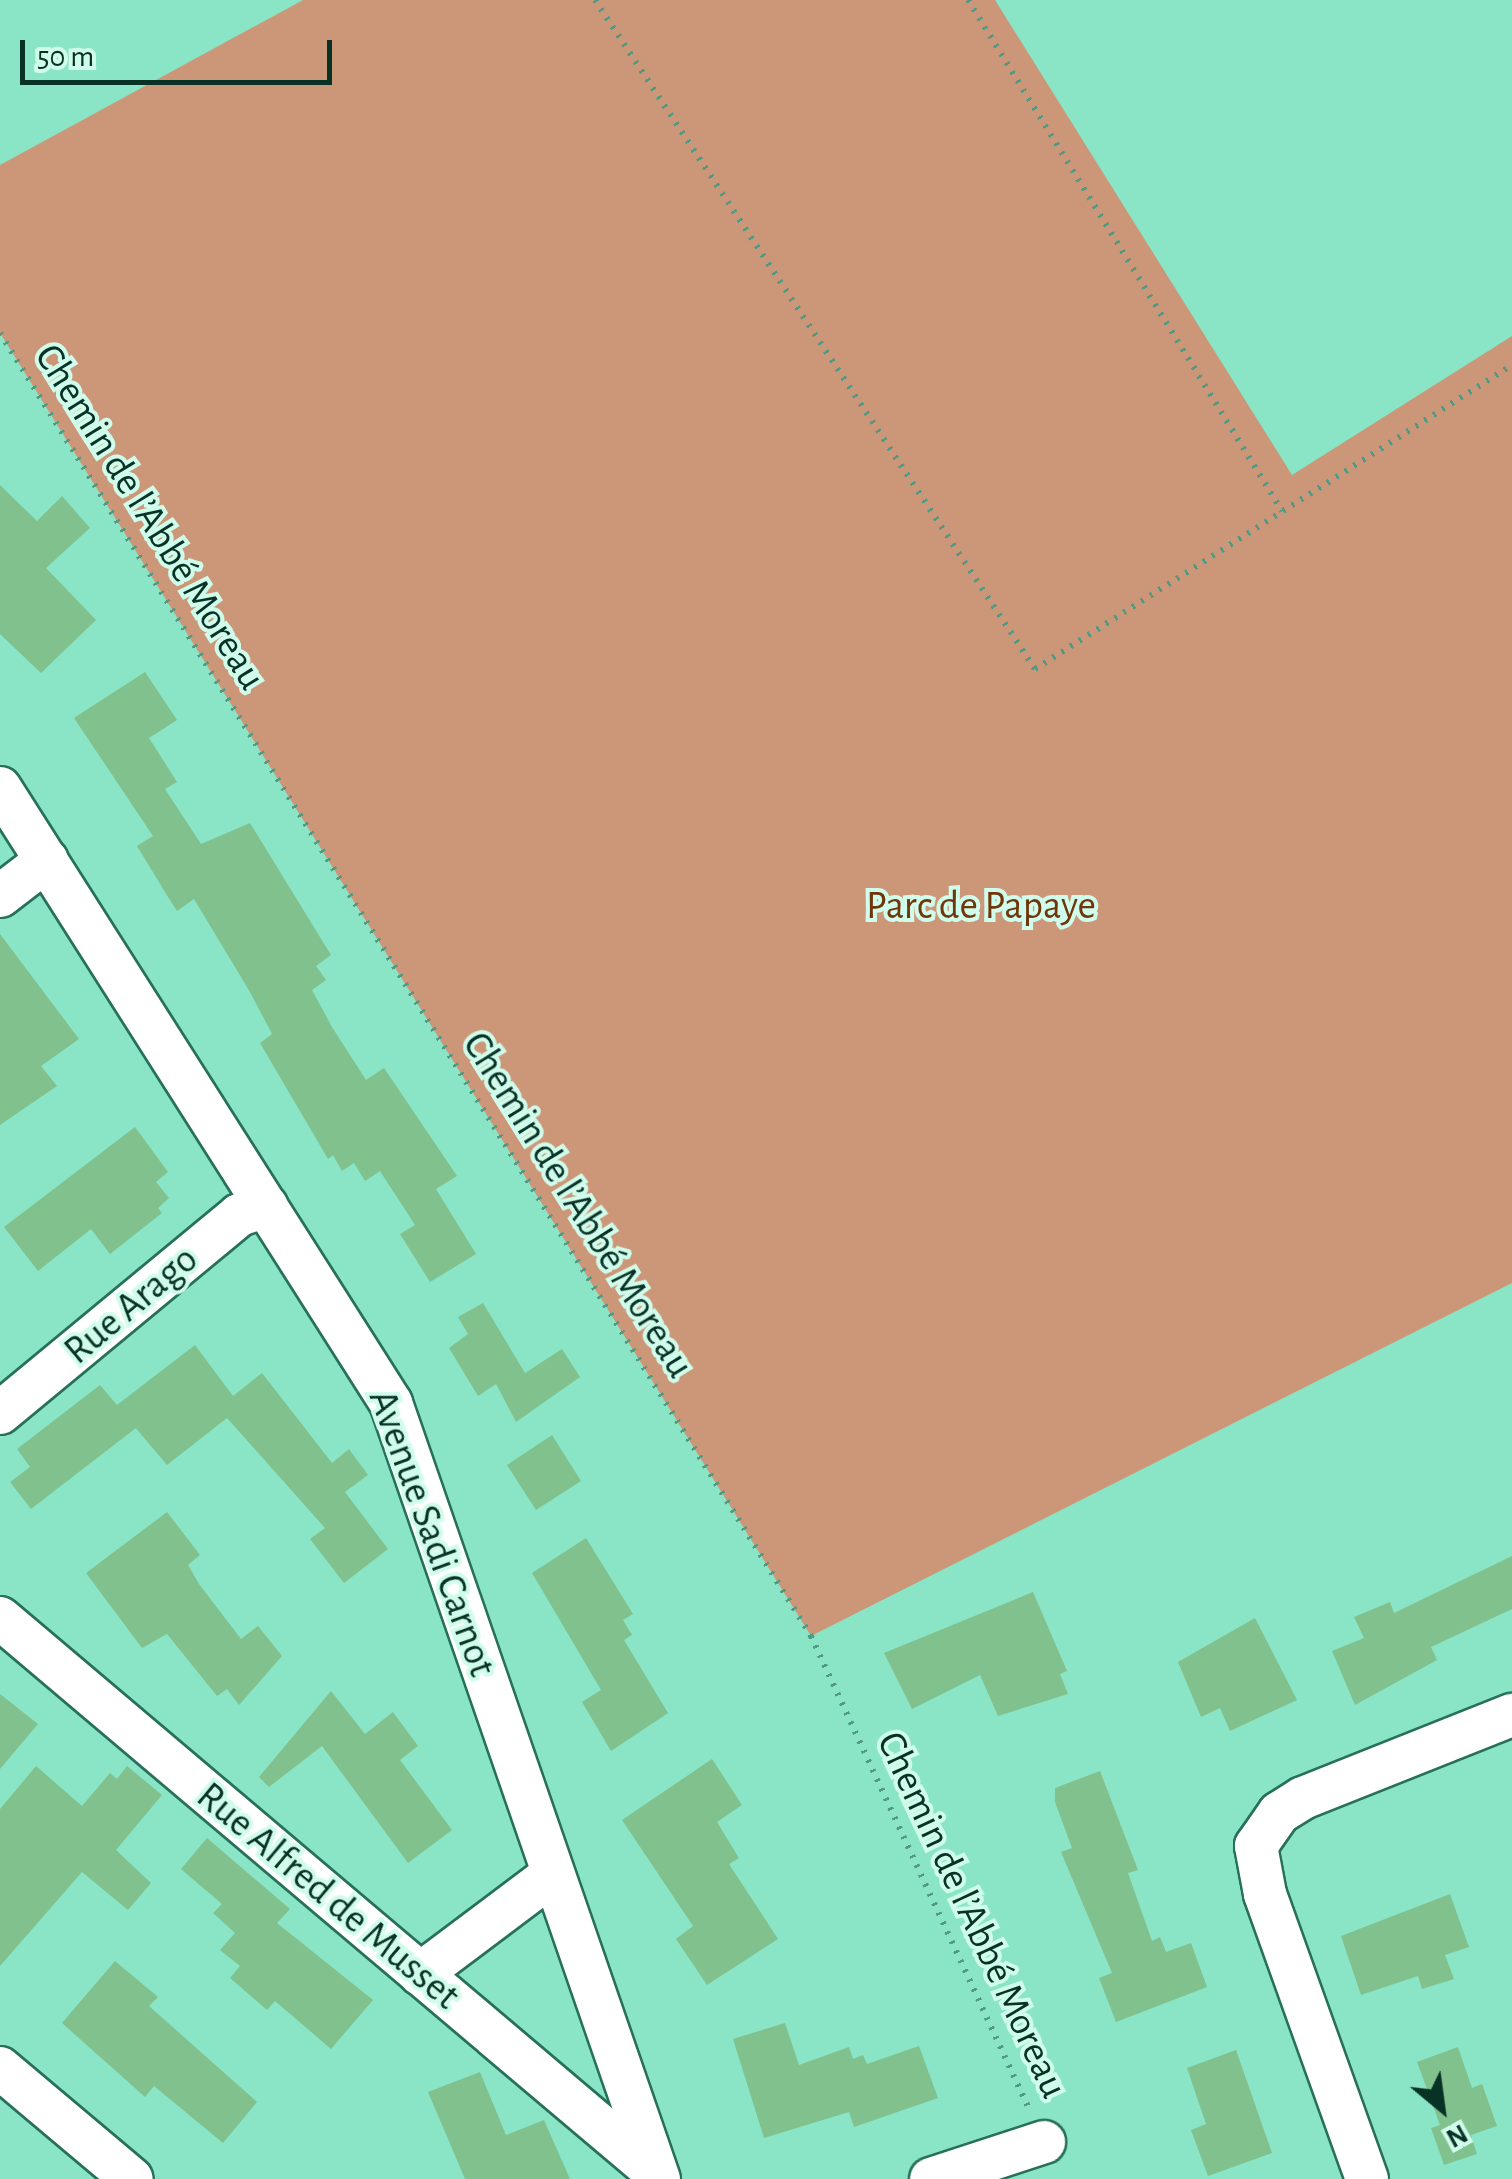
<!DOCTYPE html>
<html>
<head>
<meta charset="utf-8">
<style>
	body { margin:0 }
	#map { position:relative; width:1512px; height:2179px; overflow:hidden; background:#89e5c6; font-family:"Alegreya Sans",sans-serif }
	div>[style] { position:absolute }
	.green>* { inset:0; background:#cc9779 }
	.building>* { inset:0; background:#80c18e }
	.path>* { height:6px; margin-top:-3px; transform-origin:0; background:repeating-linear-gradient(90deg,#529882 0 2.5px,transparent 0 10.5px) }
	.roads { filter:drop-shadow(2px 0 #28705b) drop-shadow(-2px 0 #28705b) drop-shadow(0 2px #28705b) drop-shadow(0 -2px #28705b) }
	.minor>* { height:42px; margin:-21px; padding:0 21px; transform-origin:21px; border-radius:21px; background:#fff }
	span { translate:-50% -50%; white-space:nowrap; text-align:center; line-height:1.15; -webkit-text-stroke:8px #d0fceb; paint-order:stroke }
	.street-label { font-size:40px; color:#093227 }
	.park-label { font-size:40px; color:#70350b }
	.north { position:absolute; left:1392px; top:2059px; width:100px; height:100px; -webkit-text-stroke:8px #d0fceb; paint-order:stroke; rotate:151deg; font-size:28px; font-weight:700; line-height:40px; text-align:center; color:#093227 }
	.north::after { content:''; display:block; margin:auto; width:35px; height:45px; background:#093227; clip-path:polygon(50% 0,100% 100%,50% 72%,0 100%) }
	.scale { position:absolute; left:20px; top:40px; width:312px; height:45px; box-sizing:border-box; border:5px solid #093227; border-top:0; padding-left:12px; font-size:30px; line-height:35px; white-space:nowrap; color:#093227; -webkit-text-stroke:8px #d0fceb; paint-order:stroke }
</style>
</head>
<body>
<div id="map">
	<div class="green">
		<div style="clip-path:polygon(303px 0,995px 0,1292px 475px,1512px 336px,1512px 1283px,811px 1636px,0 333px,0 165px)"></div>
	</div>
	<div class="building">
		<div style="clip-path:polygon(0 485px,37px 521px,62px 496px,90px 528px,46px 568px,96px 620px,41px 673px,0 634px)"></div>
		<div style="clip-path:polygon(145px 672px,177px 720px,149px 738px,177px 782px,165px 789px,201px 844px,250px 823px,331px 955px,316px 966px,326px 980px,312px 990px,332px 1027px,366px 1080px,384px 1068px,457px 1176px,436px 1189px,476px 1254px,430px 1282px,400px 1234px,415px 1225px,380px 1171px,365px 1181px,354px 1163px,342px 1171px,333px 1155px,328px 1159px,260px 1043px,272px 1034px,250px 992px,194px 899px,177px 911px,168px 897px,137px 846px,153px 836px,74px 718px)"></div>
		<div style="clip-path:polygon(0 934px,79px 1039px,41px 1066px,57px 1086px,0 1125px)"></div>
		<div style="clip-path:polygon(135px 1127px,168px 1172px,156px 1182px,169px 1198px,158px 1208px,162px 1213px,110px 1254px,91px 1229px,38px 1271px,4px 1227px)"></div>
		<div style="clip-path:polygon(483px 1303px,525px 1373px,562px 1349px,580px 1377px,516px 1422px,496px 1384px,478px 1396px,449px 1348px,468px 1334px,458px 1317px)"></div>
		<div style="clip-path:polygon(195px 1345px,233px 1396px,262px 1373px,332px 1463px,349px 1449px,368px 1475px,345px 1492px,388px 1549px,344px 1583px,310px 1539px,325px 1528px,227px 1418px,167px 1465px,118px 1407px,136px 1428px,31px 1509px,10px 1482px,30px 1467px,17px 1449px,100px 1385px,117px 1405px)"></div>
		<div style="clip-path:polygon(552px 1435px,581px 1481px,536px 1510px,507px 1465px)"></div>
		<div style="clip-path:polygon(167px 1512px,200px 1555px,188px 1565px,199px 1584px,241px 1639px,258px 1626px,282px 1656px,239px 1705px,227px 1689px,217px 1696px,167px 1634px,142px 1648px,86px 1573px)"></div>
		<div style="clip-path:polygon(586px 1538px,633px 1614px,623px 1620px,632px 1635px,624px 1640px,668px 1713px,611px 1751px,582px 1702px,601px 1690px,532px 1573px)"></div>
		<div style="clip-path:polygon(1512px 1556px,1512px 1609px,1431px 1647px,1437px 1660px,1355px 1705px,1332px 1651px,1364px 1638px,1354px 1617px,1390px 1602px,1394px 1613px)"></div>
		<div style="clip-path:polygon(1033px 1592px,1067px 1671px,1060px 1674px,1068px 1694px,998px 1716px,980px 1675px,912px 1709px,884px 1653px)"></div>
		<div style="clip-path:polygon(1255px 1618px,1297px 1700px,1230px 1731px,1220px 1708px,1201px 1717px,1178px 1662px)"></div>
		<div style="clip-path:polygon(331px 1691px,365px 1734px,393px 1712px,418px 1746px,400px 1760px,452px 1830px,408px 1863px,322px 1746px,269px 1787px,259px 1777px)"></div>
		<div style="clip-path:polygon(0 1694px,38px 1724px,0 1769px)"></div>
		<div style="clip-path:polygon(712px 1759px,742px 1805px,717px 1822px,739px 1858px,729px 1864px,778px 1939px,707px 1985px,676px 1939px,693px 1926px,622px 1820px)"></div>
		<div style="clip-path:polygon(36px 1766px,82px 1806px,110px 1773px,117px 1779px,127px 1766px,162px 1795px,116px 1850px,151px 1883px,128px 1910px,82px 1872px,0 1966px,0 1809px)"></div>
		<div style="clip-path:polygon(1100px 1771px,1138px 1870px,1128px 1873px,1152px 1941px,1160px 1937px,1166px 1952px,1191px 1943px,1207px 1987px,1116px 2022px,1099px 1978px,1112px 1973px,1061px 1852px,1072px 1848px,1055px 1802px,1055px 1788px)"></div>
		<div style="clip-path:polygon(207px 1838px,290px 1909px,277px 1923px,373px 2000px,331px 2049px,275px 2001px,267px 2010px,230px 1978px,240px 1966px,220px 1950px,235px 1933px,213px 1913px,222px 1904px,181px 1869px)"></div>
		<div style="clip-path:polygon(1450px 1894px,1469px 1947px,1445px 1955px,1454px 1979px,1422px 1989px,1418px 1976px,1361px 1995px,1341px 1936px)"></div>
		<div style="clip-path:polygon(115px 1961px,158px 1997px,149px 2006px,257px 2102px,223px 2143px,154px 2086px,145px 2097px,62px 2023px)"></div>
		<div style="clip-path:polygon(785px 2023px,799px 2065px,849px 2047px,853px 2059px,863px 2055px,867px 2064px,919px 2046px,938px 2098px,854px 2127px,849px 2112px,764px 2138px,733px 2039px)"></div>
		<div style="clip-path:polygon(1458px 2047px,1472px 2088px,1482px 2084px,1497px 2126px,1471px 2135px,1477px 2154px,1444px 2165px,1431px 2128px,1440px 2125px,1417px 2062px)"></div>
		<div style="clip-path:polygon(1236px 2050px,1272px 2153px,1208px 2176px,1191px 2130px,1206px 2124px,1187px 2068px)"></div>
		<div style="clip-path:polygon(480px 2072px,506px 2135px,544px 2120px,570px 2179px,465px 2179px,428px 2092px)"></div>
	</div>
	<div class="path">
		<div style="left:595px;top:0;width:801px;rotate:56.67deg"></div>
		<div style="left:1035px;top:669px;width:566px;rotate:-32.51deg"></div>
		<div style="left:968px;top:0;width:600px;rotate:58.43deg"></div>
		<div style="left:0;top:333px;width:1535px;rotate:58.1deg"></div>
		<div style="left:811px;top:1636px;width:519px;rotate:65.26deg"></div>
	</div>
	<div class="roads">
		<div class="minor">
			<div style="left:0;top:788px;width:729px;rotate:57.55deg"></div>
			<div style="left:391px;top:1403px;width:821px;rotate:70.95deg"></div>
			<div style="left:0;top:896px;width:59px;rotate:-37.5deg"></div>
			<div style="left:0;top:1413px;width:310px;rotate:-39.6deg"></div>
			<div style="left:239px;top:1215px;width:29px;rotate:-18deg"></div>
			<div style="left:0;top:1618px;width:859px;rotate:40.23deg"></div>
			<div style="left:420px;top:1974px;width:166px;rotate:-36.9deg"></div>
			<div style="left:0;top:2068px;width:172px;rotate:40.1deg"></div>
			<div style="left:931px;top:2179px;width:119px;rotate:-18.1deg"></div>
			<div style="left:1367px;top:2179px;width:303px;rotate:-109.7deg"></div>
			<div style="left:1265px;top:1894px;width:49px;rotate:-100.6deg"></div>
			<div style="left:1256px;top:1846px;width:40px;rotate:-55.1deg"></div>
			<div style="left:1279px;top:1813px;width:28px;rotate:-32deg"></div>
			<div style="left:1303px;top:1798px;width:225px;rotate:-21.7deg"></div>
		</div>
	</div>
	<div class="street-label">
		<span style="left:150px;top:517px;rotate:58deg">Chemin de l’Abbé Moreau</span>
		<span style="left:578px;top:1205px;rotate:58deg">Chemin de l’Abbé Moreau</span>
		<span style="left:131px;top:1305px;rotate:-40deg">Rue Arago</span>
		<span style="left:432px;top:1533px;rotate:70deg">Avenue Sadi Carnot</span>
		<span style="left:328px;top:1896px;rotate:40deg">Rue Alfred de Musset</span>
		<span style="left:972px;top:1915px;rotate:65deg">Chemin de l’Abbé Moreau</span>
	</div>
	<div class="park-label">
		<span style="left:981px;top:906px">Parc de Papaye</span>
	</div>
	<div class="north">N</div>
	<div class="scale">50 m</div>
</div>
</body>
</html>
